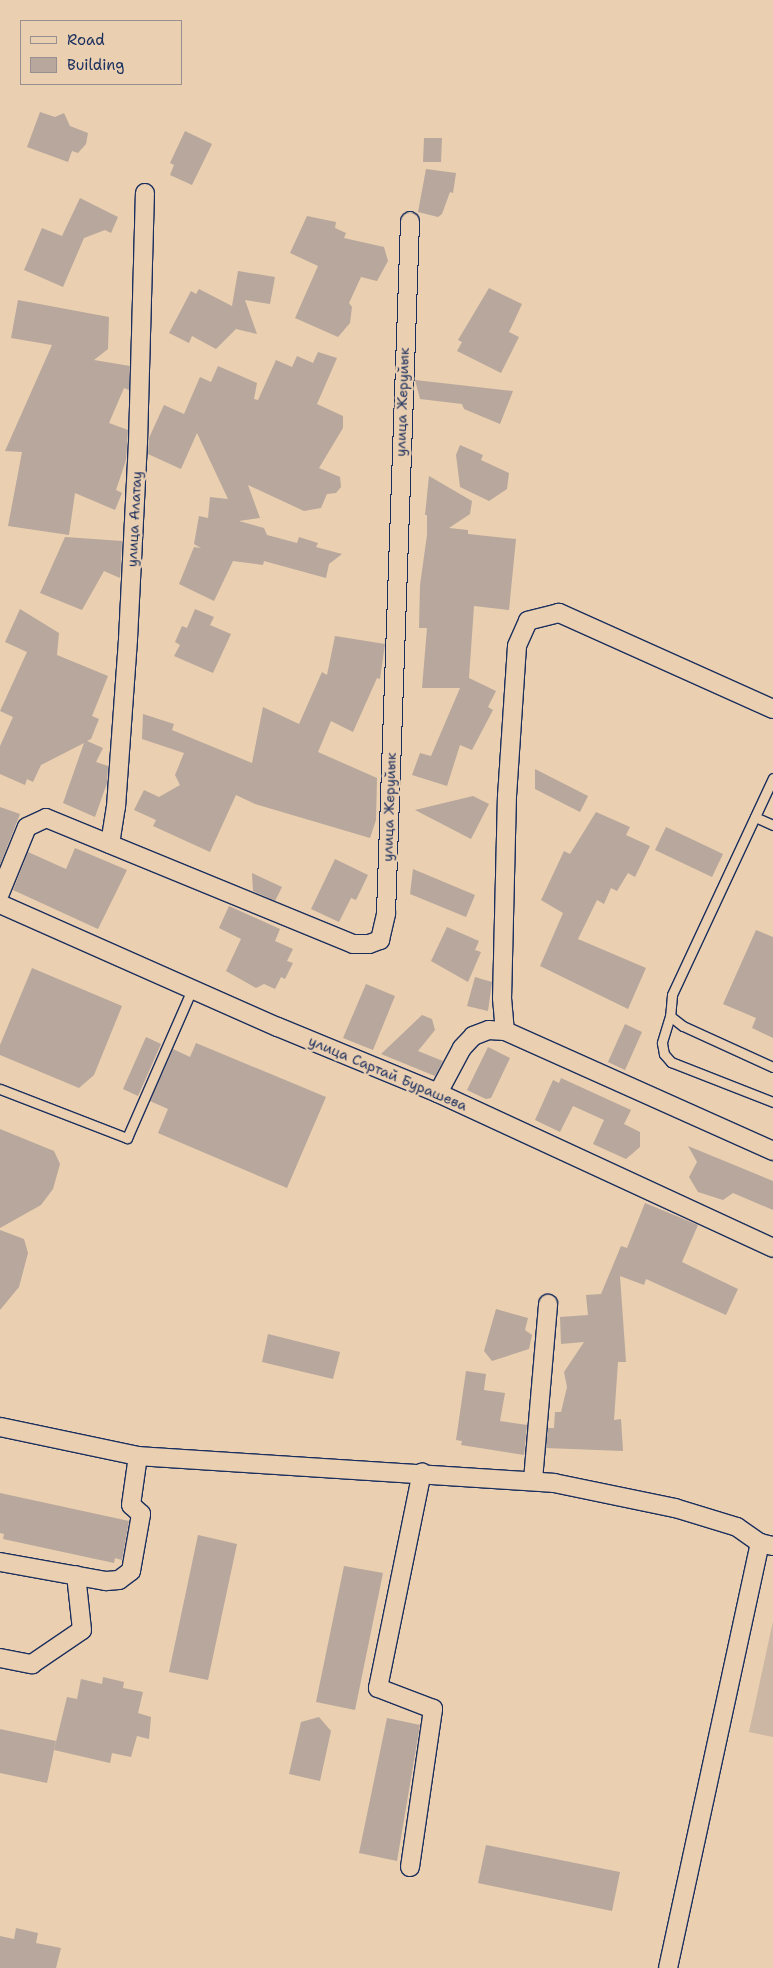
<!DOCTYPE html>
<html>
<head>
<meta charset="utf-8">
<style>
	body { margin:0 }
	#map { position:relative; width:773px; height:1968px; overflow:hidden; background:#eacfb1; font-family:"Shantell Sans",sans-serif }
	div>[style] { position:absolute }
	.green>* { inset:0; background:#ccb7a5 }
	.building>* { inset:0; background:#b7a79c }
	.roads { filter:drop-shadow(1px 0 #1b2f5e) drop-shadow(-1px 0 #1b2f5e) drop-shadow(0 1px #1b2f5e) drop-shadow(0 -1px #1b2f5e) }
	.service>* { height:9px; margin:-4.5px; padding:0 4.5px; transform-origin:4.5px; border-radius:4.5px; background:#eacfb1 }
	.minor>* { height:18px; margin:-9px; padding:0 9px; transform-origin:9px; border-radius:9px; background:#eacfb1 }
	span { translate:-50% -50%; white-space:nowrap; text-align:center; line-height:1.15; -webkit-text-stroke:5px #eacfb1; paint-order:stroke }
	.street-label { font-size:14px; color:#1b2f5e }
	.legend { position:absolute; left:20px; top:20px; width:162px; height:65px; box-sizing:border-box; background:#eacfb1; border:1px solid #978f90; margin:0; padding:6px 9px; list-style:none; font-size:15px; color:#1b2f5e }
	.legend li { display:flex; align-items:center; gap:10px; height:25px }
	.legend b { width:25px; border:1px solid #978f90 }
</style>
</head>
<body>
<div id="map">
	<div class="green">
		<div style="clip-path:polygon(773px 1621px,773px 1737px,749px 1732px)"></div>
	</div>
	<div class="building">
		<div style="clip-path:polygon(40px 112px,55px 117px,64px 113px,70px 126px,88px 133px,86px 144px,78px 153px,72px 151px,68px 162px,27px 147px)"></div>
		<div style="clip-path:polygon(185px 131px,212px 144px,192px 185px,170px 175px,174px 165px,170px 163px)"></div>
		<div style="clip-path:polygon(424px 138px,442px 138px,441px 162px,423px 162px)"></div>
		<div style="clip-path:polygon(426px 169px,456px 173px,453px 193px,450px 192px,442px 214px,438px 217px,418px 212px)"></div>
		<div style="clip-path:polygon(80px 198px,118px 217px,111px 233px,105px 230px,84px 238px,63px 287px,24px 270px,42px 228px,62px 236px)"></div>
		<div style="clip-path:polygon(307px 216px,336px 222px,335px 228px,346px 233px,344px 238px,384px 247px,388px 261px,377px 281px,361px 277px,349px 303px,352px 307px,350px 323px,338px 337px,295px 318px,318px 266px,290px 253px)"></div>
		<div style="clip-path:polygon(238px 271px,275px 277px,270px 304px,245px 300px,257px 334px,236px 329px,216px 349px,192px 336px,189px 343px,169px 333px,191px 291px,196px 294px,199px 289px,232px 306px)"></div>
		<div style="clip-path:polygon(489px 288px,522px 304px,509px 332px,519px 337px,501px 373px,457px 351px,462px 342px,458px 340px)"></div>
		<div style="clip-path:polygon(18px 300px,109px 317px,108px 349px,94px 360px,130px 366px,129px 390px,124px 388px,109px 423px,128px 430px,126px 460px,116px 490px,122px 493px,115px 510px,75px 493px,69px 535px,8px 526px,22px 452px,5px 451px,52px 345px,11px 338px)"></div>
		<div style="clip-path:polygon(318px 352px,337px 358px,317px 404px,343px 416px,343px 428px,319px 468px,340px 477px,341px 487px,336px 493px,327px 494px,321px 508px,304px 511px,248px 485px,260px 518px,239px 521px,264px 528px,267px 535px,297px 543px,299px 537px,318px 543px,316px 547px,342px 554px,329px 564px,326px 578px,264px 561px,263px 565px,233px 561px,214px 601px,179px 584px,194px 547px,201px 548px,194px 544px,199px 516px,208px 518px,210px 497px,228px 499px,197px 433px,181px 469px,148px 454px,149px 438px,164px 405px,184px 414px,200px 377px,211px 382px,218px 366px,257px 383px,254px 399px,258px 400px,276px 360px,292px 367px,297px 356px,313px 363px)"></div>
		<div style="clip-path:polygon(415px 380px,513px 391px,500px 424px,464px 409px,462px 404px,420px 399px)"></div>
		<div style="clip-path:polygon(460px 445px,483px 455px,481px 460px,509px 473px,507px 489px,489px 501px,460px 487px,456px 455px)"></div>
		<div style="clip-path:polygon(429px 476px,472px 501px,470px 514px,449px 528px,468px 530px,468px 534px,516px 539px,509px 610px,474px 606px,469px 678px,496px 691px,488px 707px,493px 710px,472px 750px,460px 745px,447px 786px,412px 775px,420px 753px,431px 756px,460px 688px,422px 688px,427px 628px,419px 628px,420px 585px,427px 535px,427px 515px,425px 515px)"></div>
		<div style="clip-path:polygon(65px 537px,122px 541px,120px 578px,104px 571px,82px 610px,40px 593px)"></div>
		<div style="clip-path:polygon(20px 609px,59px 633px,57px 655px,108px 676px,92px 716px,99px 719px,91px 739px,87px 741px,103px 748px,96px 762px,108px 766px,107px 783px,95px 817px,63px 803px,84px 743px,41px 765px,33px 782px,27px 779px,25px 785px,0 774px,0 746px,13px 717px,0 711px,27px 652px,5px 642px)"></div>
		<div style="clip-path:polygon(195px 609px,214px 617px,210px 625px,231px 634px,213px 673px,174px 656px,180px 645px,175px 642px,182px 626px,187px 628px)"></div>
		<div style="clip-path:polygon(335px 636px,385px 644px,380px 679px,377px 678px,353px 732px,331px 721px,318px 752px,377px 778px,376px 820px,370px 838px,255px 804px,236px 795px,210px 852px,153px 826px,156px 820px,134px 810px,144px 790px,159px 797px,180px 785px,175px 775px,184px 753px,142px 739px,143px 714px,174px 724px,172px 730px,252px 763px,263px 707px,299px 724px,322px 672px,327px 675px)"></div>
		<div style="clip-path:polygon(535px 769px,588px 796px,580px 812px,535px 789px)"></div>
		<div style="clip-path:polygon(473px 796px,489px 804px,471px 839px,415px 810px)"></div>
		<div style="clip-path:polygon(0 807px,20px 814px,0 865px)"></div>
		<div style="clip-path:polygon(596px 812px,630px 827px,626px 835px,650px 846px,635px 877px,628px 873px,617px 891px,611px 888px,604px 904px,597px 900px,578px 939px,646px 968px,628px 1009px,540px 966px,563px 913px,541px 900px,564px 851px,570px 854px)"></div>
		<div style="clip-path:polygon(666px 827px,723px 854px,712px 877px,655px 850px)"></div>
		<div style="clip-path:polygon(75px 848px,127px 870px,98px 929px,13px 890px,28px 852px,66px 869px)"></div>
		<div style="clip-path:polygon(335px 859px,368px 875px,356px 900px,351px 898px,339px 922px,311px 909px)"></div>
		<div style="clip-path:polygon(413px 869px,475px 895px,466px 917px,410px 894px)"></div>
		<div style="clip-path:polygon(252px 873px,282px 887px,275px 901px,253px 891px)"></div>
		<div style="clip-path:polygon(229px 906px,280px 929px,275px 941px,293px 949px,287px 961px,293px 963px,285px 979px,281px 977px,275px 989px,264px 984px,256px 988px,226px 971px,241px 939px,219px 928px)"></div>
		<div style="clip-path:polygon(447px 927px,479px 941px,475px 950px,481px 952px,468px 982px,431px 961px)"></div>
		<div style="clip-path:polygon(756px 930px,773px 937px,773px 1038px,752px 1028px,756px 1018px,723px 1004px)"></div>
		<div style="clip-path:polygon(32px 968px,122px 1006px,94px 1075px,79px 1088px,0 1055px,0 1045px)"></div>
		<div style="clip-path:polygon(475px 977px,492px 982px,488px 1011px,467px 1006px)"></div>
		<div style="clip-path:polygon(366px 984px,395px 996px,373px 1050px,343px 1038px)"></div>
		<div style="clip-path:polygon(422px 1015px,432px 1019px,435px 1030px,418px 1051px,443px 1061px,435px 1076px,381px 1054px)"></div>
		<div style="clip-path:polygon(625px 1024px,642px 1032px,625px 1070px,608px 1062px)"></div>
		<div style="clip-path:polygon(146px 1037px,161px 1044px,138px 1096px,123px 1089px)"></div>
		<div style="clip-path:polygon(196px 1043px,326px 1097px,287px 1188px,158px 1133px,168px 1109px,150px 1101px,173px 1049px,190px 1057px)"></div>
		<div style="clip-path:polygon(488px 1047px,510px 1058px,491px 1098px,486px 1099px,467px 1090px)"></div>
		<div style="clip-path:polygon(561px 1078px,631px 1110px,624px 1124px,640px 1132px,640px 1147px,626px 1159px,593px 1144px,604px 1120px,573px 1106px,560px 1132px,535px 1120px,553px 1080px,559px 1083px)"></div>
		<div style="clip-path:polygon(0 1129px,54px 1151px,60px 1164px,53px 1189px,41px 1205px,0 1228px)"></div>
		<div style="clip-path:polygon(688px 1146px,773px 1181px,773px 1210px,733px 1193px,723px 1200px,698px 1192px,689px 1177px,697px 1162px)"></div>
		<div style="clip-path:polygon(645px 1203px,698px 1225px,682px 1262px,738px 1289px,726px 1315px,646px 1279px,644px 1285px,620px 1276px,626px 1362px,618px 1362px,614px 1420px,621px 1419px,623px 1451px,546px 1448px,548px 1428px,554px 1428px,555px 1412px,561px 1412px,567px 1387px,564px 1372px,584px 1342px,561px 1344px,560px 1317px,588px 1315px,586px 1295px,601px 1294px,621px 1246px,627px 1248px)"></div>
		<div style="clip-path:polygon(0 1230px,24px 1239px,28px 1253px,19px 1287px,0 1310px)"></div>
		<div style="clip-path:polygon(496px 1309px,528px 1318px,525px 1330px,532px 1335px,529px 1349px,492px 1361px,484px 1351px)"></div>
		<div style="clip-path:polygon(268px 1334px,340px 1352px,333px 1379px,262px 1362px)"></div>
		<div style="clip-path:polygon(466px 1371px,486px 1374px,484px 1390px,505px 1393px,500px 1421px,527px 1425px,524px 1455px,461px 1445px,462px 1441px,456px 1440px)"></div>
		<div style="clip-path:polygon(0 1493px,129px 1521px,122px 1560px,115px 1558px,114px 1563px,3px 1539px,4px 1534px,0 1533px)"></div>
		<div style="clip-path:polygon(198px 1535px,237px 1544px,208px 1680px,169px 1672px)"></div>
		<div style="clip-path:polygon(344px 1566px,383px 1573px,355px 1710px,316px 1702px)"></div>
		<div style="clip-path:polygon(103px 1677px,124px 1682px,123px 1688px,143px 1692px,138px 1713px,151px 1717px,149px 1739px,137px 1736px,131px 1757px,112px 1753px,110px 1763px,54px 1750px,67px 1697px,77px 1699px,81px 1679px,102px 1684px)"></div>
		<div style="clip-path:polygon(319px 1717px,331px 1731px,320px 1781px,289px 1774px,301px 1722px)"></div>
		<div style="clip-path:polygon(387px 1718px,420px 1725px,397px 1861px,359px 1853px)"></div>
		<div style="clip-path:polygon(0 1729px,56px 1741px,47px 1783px,0 1773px)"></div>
		<div style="clip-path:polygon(486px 1845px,620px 1872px,612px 1911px,478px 1883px)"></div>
		<div style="clip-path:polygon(16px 1928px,38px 1933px,36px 1943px,61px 1948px,56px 1968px,0 1968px,0 1936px,14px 1939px)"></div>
	</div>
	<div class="roads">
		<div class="service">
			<div style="left:773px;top:778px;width:239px;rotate:115deg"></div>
			<div style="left:672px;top:995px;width:21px;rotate:95deg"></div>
			<div style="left:670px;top:1016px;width:16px;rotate:38deg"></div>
			<div style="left:683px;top:1026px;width:99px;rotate:24.5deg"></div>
			<div style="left:755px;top:817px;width:20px;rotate:24deg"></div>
			<div style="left:670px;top:1016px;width:28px;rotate:107deg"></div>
			<div style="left:662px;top:1043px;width:11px;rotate:80deg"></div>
			<div style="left:664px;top:1054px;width:11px;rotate:49deg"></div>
			<div style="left:671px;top:1062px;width:110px;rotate:21.4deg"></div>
			<div style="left:0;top:1089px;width:136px;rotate:21.1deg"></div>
			<div style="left:127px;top:1138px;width:163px;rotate:-66.4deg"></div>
		</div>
		<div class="minor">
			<div style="left:773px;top:709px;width:235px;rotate:-155.8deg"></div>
			<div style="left:559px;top:613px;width:32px;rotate:166deg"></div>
			<div style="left:528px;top:621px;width:27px;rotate:114deg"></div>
			<div style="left:517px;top:646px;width:149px;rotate:93.8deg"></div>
			<div style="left:507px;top:795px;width:203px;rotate:91.4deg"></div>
			<div style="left:502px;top:998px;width:33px;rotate:85deg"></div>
			<div style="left:505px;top:1031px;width:294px;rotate:24.1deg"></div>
			<div style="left:110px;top:844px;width:37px;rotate:-81deg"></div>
			<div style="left:116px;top:807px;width:168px;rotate:-85.9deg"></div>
			<div style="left:128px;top:639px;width:197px;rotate:-87.1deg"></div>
			<div style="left:138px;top:442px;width:249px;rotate:-88.4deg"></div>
			<div style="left:0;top:893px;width:71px;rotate:-67.8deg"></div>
			<div style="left:27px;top:827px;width:21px;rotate:-25deg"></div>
			<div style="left:46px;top:818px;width:332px;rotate:22.3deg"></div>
			<div style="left:353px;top:944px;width:16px"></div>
			<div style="left:369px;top:944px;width:12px;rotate:-20deg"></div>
			<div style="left:380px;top:940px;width:28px;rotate:-77deg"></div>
			<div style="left:386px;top:913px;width:692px;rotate:-88.01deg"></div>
			<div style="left:0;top:904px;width:304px;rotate:23.9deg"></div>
			<div style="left:278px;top:1027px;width:173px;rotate:22.4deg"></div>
			<div style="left:438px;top:1093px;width:369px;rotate:24.8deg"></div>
			<div style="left:438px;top:1093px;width:51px;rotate:-61.9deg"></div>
			<div style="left:462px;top:1048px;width:16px;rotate:-47deg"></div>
			<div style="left:473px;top:1036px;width:17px;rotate:-21deg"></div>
			<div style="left:489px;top:1030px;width:16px;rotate:4deg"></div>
			<div style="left:0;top:1427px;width:141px;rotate:11.9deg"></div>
			<div style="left:138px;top:1456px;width:417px;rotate:3.7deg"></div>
			<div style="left:554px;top:1483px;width:124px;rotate:11.7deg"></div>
			<div style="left:675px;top:1508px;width:65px;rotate:17deg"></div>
			<div style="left:737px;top:1527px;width:28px;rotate:35deg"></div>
			<div style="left:760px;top:1543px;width:13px;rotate:13deg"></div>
			<div style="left:533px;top:1480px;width:177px;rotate:-85.1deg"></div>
			<div style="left:0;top:1562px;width:108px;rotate:10.2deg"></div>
			<div style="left:106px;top:1581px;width:13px;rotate:-4deg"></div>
			<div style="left:119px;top:1580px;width:15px;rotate:-37deg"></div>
			<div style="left:131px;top:1571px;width:58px;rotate:-80deg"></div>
			<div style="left:141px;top:1514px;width:13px;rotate:-138deg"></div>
			<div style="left:131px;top:1505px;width:49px;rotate:-81.9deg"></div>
			<div style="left:0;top:1658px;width:33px;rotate:11deg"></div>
			<div style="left:32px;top:1664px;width:60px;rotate:-34.2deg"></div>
			<div style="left:82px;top:1630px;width:55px;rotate:-96.2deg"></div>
			<div style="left:410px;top:1867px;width:160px;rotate:-81.7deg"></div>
			<div style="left:433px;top:1709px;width:59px;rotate:-159.1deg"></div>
			<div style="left:378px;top:1688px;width:220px;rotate:-78.5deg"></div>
			<div style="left:668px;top:1968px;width:435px;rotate:-77.8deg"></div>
		</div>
	</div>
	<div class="street-label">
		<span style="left:402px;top:402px;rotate:-88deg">улица Жеруйык</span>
		<span style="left:134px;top:519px;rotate:-87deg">улица Алатау</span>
		<span style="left:389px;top:807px;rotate:-88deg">улица Жеруйык</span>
		<span style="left:388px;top:1073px;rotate:23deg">улица Сартай Бурашева</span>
	</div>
	<ul class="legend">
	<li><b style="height:6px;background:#eacfb1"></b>Road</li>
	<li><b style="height:14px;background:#b7a79c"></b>Building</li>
	</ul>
</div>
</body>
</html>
